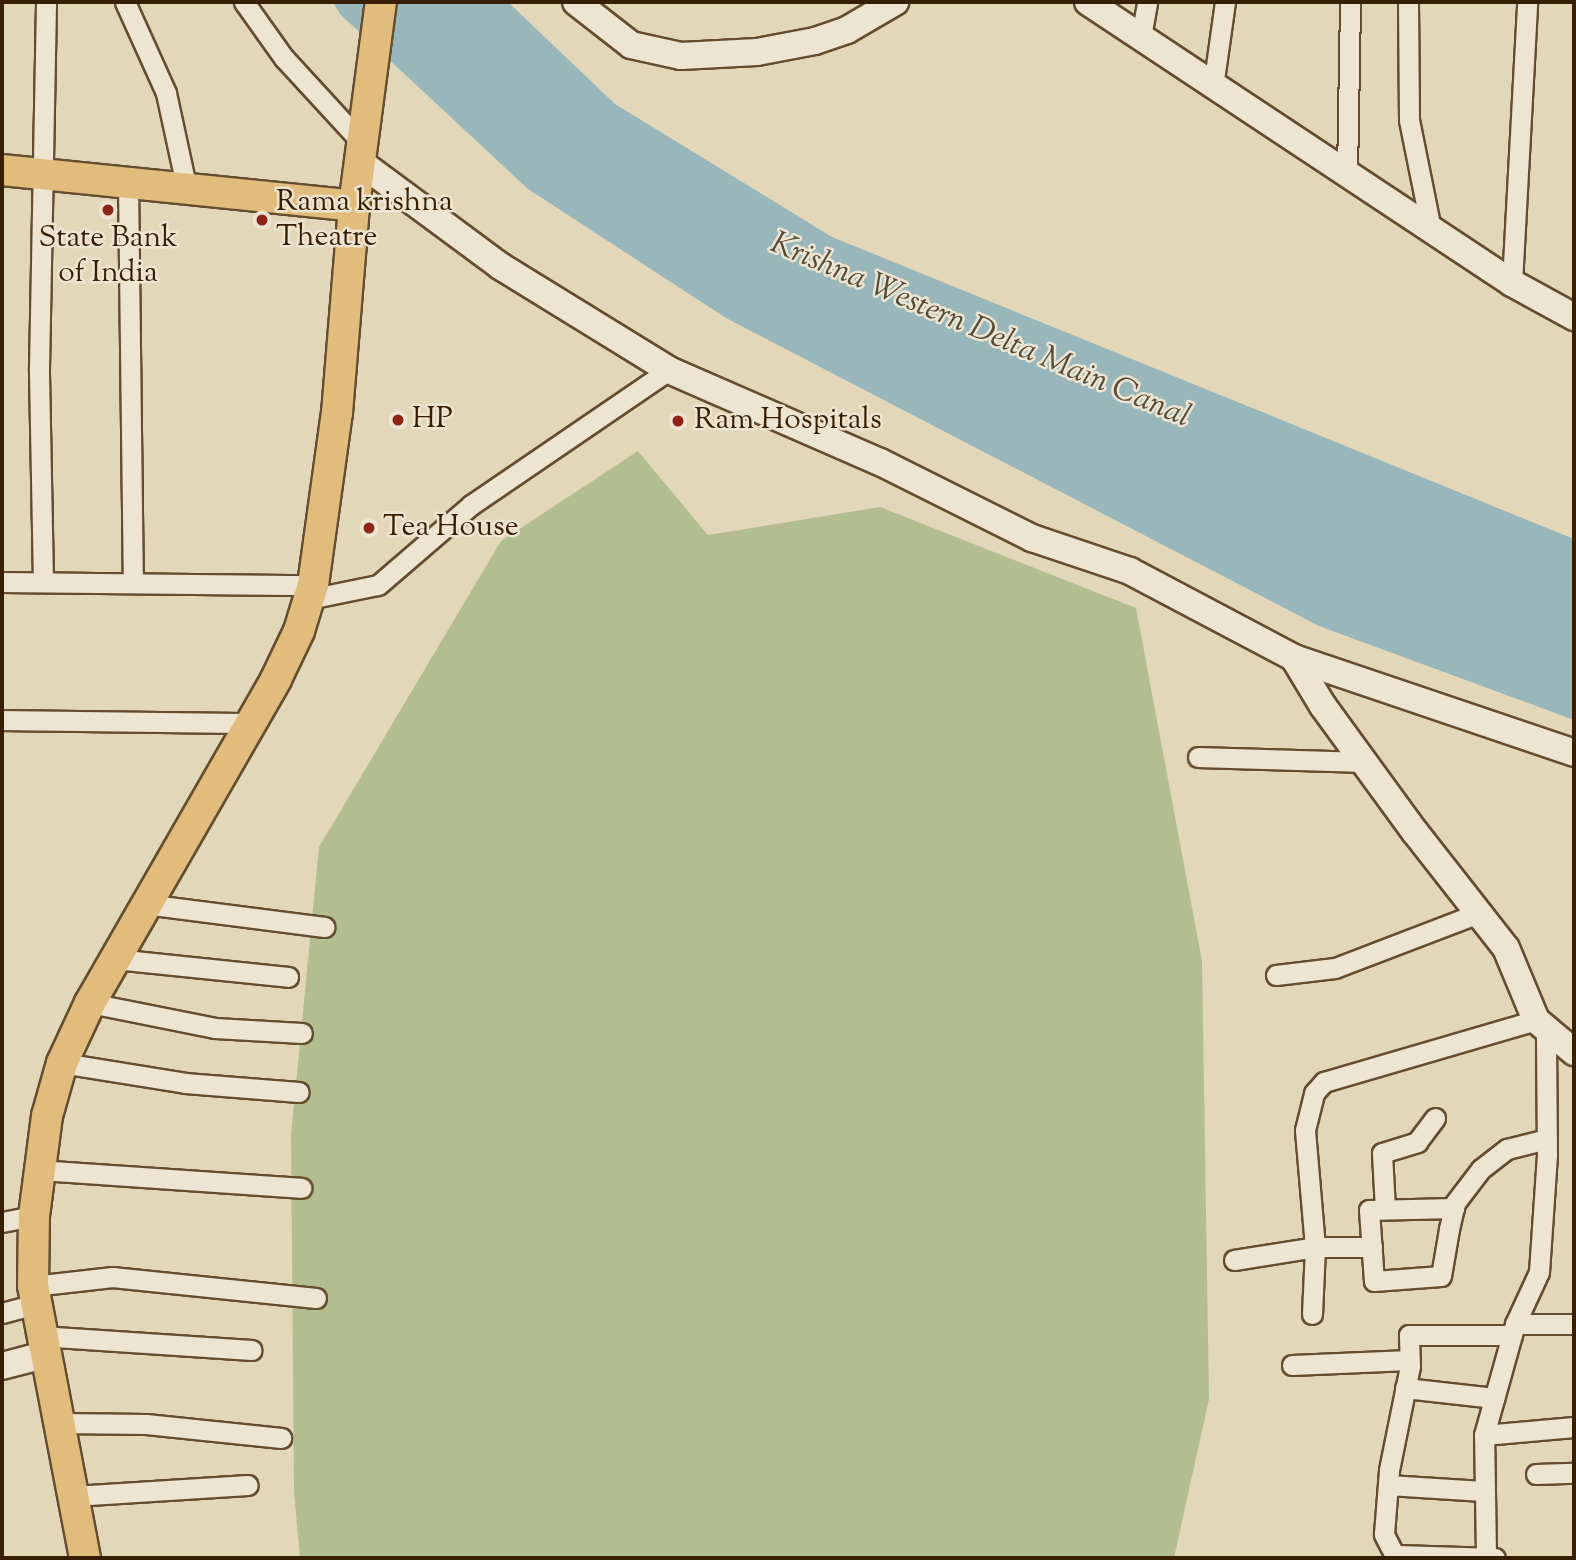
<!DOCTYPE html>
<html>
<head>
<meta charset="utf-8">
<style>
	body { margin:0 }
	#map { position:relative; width:1576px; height:1560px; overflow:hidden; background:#e3d7b9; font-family:"Sorts Mill Goudy",serif }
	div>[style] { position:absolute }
	.green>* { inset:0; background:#b3be90 }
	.water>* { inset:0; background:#99b7ba }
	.roads { filter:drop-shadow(2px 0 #644d2f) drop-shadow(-2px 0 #644d2f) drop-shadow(0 2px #644d2f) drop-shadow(0 -2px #644d2f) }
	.street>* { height:19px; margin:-9.5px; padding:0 9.5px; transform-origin:9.5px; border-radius:9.5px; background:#ede5d2 }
	.secondary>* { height:26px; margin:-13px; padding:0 13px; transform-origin:13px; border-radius:13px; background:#ede5d2 }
	.primary>* { height:30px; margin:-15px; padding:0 15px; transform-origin:15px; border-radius:15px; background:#e2bc7c }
	.dots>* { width:19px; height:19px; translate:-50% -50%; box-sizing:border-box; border:4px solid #ede5d2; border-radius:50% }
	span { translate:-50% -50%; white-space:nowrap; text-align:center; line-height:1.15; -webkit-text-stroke:5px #ede5d2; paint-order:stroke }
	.poi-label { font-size:30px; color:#391f01 }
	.left { translate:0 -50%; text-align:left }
	.water-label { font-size:32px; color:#564d38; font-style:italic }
	.frame { position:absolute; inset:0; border:4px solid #391f01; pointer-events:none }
</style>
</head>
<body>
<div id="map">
	<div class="green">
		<div style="clip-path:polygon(638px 451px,708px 535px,880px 507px,1136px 608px,1202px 961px,1209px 1399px,1174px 1558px,300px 1558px,294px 1492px,291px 1135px,319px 847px,501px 541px)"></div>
	</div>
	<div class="water">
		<div style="clip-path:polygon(333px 2px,508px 2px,615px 104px,832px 237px,1574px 539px,1574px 720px,1319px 626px,726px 318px,528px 189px,340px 14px)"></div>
	</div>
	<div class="roads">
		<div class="street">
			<div style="left:125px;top:2px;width:100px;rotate:65.7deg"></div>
			<div style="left:166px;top:93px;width:99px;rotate:77.8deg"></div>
			<div style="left:244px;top:2px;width:69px;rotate:54.5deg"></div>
			<div style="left:284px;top:58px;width:117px;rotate:47.4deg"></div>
			<div style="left:1408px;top:2px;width:118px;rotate:89.5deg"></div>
			<div style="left:1409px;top:120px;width:111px;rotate:78.6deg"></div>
			<div style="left:1141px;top:37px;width:36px;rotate:-80deg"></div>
			<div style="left:1213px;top:87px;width:86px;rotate:-82deg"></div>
			<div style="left:1347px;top:175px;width:173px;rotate:-89deg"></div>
			<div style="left:128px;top:183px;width:400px;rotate:89.3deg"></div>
			<div style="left:1512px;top:283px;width:281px;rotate:-86.9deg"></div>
			<div style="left:2px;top:582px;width:311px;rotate:0.6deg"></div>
			<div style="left:43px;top:582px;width:214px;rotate:-91.1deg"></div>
			<div style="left:39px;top:368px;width:366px;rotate:-88.9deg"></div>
			<div style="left:309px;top:599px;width:70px;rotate:-11.5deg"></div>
			<div style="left:378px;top:585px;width:123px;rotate:-40.7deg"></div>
			<div style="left:471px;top:505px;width:240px;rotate:-34.3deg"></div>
			<div style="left:2px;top:720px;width:250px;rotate:0.7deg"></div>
			<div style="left:1198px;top:757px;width:166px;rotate:1.7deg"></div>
			<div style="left:145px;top:904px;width:181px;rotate:7.3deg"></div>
			<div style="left:115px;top:959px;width:174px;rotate:5.9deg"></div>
			<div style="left:1276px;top:975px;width:59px;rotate:-6.8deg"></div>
			<div style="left:1335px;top:968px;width:157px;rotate:-20.9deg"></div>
			<div style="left:90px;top:1003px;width:127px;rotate:11.3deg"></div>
			<div style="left:215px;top:1028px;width:87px;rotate:3.3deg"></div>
			<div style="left:62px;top:1063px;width:125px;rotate:9.2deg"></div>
			<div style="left:185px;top:1083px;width:114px;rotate:4.5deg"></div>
			<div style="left:39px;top:1170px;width:263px;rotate:3.9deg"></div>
			<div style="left:1454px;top:1208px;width:85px;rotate:178.7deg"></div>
			<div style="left:1369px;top:1210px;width:71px;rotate:86deg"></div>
			<div style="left:1374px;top:1281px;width:67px;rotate:-4.3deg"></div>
			<div style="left:1441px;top:1276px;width:48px;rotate:-80.3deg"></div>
			<div style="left:1449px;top:1229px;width:22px;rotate:-77deg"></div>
			<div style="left:1454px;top:1208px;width:5px;rotate:-79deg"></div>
			<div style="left:1455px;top:1203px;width:43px;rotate:-52.6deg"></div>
			<div style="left:1481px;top:1169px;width:33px;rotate:-38deg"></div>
			<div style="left:1507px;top:1149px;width:41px;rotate:-14deg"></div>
			<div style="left:1385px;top:1209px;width:56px;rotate:-93.1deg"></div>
			<div style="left:1382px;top:1153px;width:37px;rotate:-17deg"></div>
			<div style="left:1417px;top:1142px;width:30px;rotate:-53deg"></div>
			<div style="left:2px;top:1222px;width:33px;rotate:-11deg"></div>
			<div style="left:1234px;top:1260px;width:82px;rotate:-9.1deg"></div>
			<div style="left:1315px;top:1247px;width:57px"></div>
			<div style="left:33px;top:1286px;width:80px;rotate:-6.5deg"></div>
			<div style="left:112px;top:1277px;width:205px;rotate:5.9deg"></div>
			<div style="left:2px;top:1313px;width:35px;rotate:-15deg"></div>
			<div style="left:1312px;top:1314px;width:67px;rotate:-87.4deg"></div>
			<div style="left:1315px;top:1247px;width:117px;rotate:-94.9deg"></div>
			<div style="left:1305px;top:1130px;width:38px;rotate:-76deg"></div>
			<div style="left:1314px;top:1093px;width:15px;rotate:-48deg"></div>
			<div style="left:1324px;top:1082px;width:221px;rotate:-16.3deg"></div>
			<div style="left:1515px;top:1324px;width:59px"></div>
			<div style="left:40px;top:1336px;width:212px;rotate:3.8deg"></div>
			<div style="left:1292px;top:1365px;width:117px;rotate:-2.4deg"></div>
			<div style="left:1405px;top:1388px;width:90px;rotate:6.4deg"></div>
			<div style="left:59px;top:1423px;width:87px;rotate:0.7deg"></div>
			<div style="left:146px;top:1424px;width:136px;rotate:5.9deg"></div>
			<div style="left:1484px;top:1435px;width:90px;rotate:-5.1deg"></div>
			<div style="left:1536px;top:1474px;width:38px;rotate:-2deg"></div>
			<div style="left:1388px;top:1485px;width:95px;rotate:3.6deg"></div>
			<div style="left:73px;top:1496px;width:175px;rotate:-3.6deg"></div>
			<div style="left:1397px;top:1555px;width:98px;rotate:1.8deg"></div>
			<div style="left:1486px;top:1556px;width:121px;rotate:-90.9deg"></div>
			<div style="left:1484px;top:1435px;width:115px;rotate:-74.4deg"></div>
			<div style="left:1515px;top:1324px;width:57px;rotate:-65.2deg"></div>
			<div style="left:1539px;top:1272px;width:117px;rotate:-86.1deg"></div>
			<div style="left:1547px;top:1155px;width:123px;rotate:-90.5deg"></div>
			<div style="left:1396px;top:1558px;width:27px;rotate:-117deg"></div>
			<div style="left:1384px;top:1534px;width:64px;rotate:-85.5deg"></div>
			<div style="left:1389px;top:1470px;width:106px;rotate:-78.6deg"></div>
			<div style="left:1410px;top:1366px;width:31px;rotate:-92deg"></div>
			<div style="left:1409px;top:1335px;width:103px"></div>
		</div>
		<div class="secondary">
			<div style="left:576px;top:2px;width:70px;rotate:38deg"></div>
			<div style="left:631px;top:45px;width:51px;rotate:12.4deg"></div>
			<div style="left:681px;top:56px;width:76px;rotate:-3deg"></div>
			<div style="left:757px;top:52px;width:59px;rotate:-10.7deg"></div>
			<div style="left:815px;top:41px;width:34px;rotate:-19deg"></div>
			<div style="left:847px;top:30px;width:56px;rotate:-30.3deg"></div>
			<div style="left:1088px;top:2px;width:509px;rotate:33.53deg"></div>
			<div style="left:1512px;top:283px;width:71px;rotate:28.7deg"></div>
			<div style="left:361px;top:163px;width:173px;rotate:36.5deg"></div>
			<div style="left:500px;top:266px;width:198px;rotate:31.6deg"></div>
			<div style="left:669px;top:370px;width:230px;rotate:23.6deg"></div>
			<div style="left:880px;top:462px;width:170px;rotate:26.6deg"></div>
			<div style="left:1032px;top:538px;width:103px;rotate:18.6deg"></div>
			<div style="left:1130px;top:571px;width:186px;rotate:27.9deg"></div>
			<div style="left:1294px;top:658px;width:296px;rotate:18.7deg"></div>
			<div style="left:1294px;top:658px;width:56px;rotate:58.9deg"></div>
			<div style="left:1323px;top:706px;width:156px;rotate:53.9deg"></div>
			<div style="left:1415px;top:832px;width:147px;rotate:51.9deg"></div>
			<div style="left:1506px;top:948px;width:78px;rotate:67.4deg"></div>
			<div style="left:1536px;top:1020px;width:50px;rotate:40.1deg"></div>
			<div style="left:2px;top:1366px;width:43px;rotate:-14.7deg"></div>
		</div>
		<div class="primary">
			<div style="left:2px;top:170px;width:354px;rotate:5.8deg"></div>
			<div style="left:85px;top:1558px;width:277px;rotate:-100.8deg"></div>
			<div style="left:33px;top:1286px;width:70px;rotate:-89.2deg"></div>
			<div style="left:34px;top:1216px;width:101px;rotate:-82.6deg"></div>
			<div style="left:47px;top:1116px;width:55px;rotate:-74.2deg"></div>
			<div style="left:62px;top:1063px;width:66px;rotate:-65deg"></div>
			<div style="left:90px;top:1003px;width:374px;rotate:-60.1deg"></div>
			<div style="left:276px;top:679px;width:53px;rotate:-64.4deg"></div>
			<div style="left:299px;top:631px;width:48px;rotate:-73.1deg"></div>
			<div style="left:313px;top:585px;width:174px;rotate:-82.1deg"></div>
			<div style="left:337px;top:413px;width:208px;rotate:-85.3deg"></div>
			<div style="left:354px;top:206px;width:206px;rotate:-82.5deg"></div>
		</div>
	</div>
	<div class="dots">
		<div style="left:108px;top:210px;background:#8f2418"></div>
		<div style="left:262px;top:220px;background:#8f2418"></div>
		<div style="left:398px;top:420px;background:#8f2418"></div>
		<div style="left:678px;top:421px;background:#8f2418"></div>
		<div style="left:369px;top:528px;background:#8f2418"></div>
	</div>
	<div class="poi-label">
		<span class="left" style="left:276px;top:220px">Rama krishna<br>Theatre</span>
		<span style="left:108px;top:256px">State Bank<br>of India</span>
		<span class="left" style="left:412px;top:420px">HP</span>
		<span class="left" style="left:694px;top:421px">Ram Hospitals</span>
		<span class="left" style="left:383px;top:528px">Tea House</span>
	</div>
	<div class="water-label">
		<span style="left:980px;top:331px;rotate:23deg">Krishna Western Delta Main Canal</span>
	</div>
	<div class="frame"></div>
</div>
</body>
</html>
